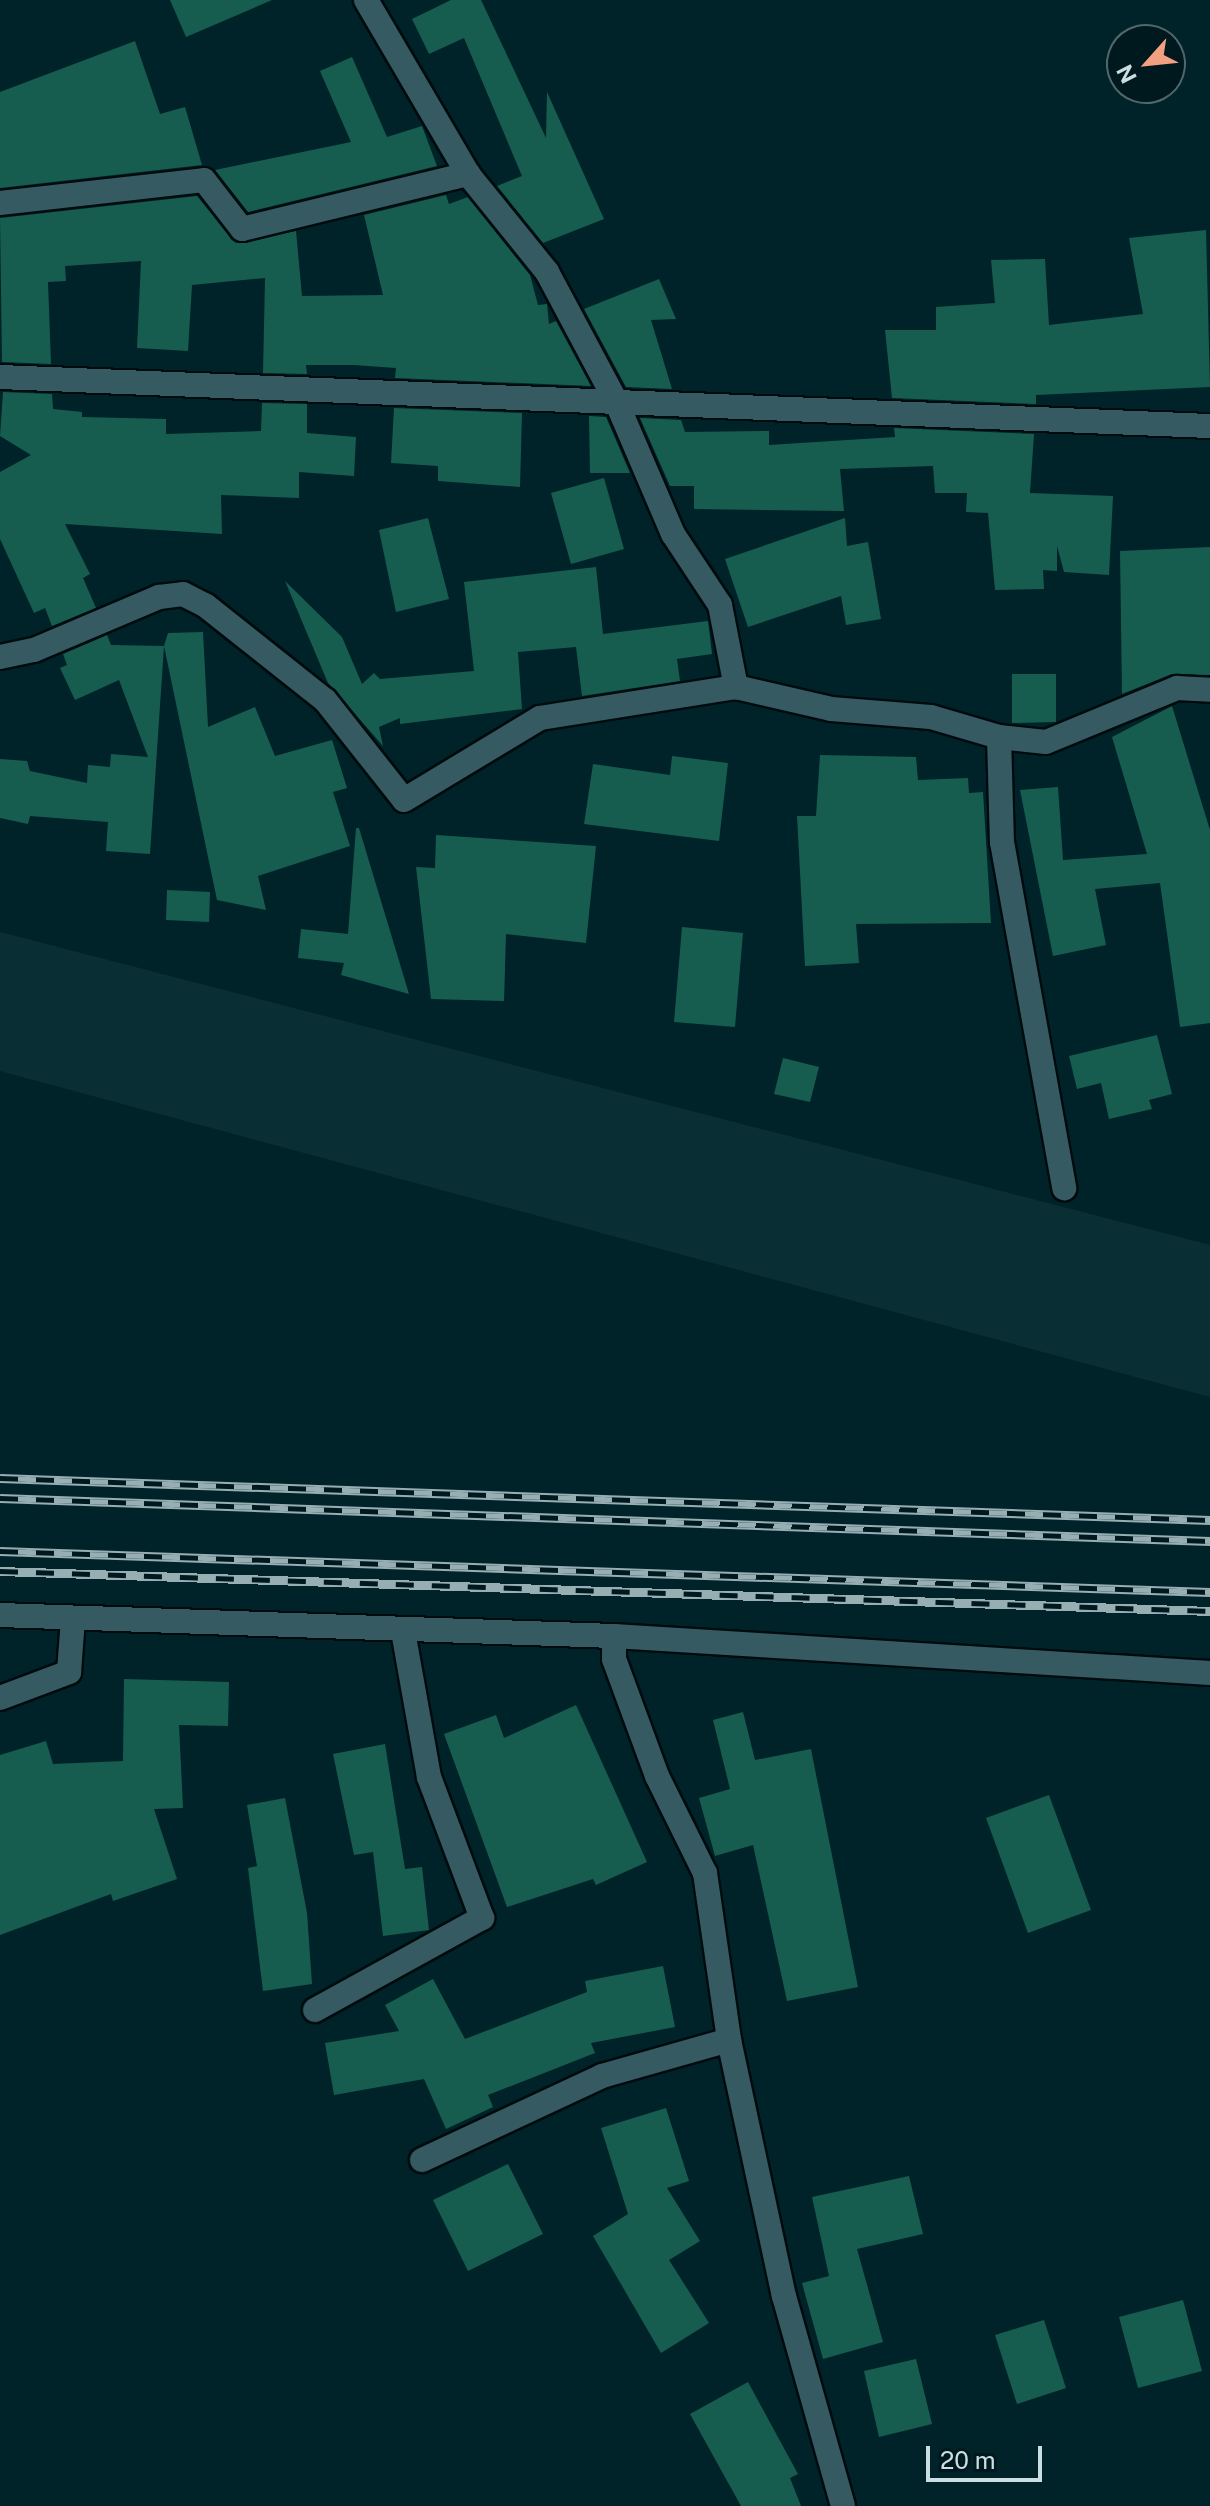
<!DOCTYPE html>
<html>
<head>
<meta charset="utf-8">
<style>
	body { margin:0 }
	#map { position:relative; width:1210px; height:2506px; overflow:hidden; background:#00232a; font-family:"Public Sans",sans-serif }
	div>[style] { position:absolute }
	.built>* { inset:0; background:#092f35 }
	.building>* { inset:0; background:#165d50 }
	.roads { filter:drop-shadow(2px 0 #000b0e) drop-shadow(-2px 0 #000b0e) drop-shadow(0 2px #000b0e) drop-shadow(0 -2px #000b0e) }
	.minor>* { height:24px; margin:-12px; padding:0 12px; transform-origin:12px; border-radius:12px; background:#365a61 }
	.rail>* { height:9px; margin-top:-4.5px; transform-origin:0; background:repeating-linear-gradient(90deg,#00191e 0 18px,#97aeb3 0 36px); box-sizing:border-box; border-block:2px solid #97aeb3 }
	span { translate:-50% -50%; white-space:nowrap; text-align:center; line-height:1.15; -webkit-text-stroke:6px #00191e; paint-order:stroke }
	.north { position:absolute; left:1106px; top:24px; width:80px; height:80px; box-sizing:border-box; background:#00191e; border:2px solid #51676c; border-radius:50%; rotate:243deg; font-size:22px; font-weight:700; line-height:32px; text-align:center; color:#cadde1 }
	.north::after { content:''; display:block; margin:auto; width:28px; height:36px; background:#f2a081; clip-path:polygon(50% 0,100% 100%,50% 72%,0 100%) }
	.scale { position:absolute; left:926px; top:2446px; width:116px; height:36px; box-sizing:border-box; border:4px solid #cadde1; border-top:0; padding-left:10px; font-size:24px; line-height:28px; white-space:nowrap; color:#cadde1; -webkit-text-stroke:6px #00191e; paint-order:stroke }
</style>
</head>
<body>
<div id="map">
	<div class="built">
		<div style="clip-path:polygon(0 932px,1210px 1245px,1210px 1397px,0 1071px)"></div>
	</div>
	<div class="building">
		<div style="clip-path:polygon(170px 0,272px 0,186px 37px)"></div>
		<div style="clip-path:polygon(451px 0,481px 0,546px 138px,547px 92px,604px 219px,543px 243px,497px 186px,522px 176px,464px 38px,429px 54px,412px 19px)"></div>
		<div style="clip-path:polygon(135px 41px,160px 114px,185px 107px,202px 165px,0 188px,0 92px)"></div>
		<div style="clip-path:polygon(352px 57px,387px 137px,422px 126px,437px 166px,248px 212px,215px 170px,351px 142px,320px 71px)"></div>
		<div style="clip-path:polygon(446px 195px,449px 204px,468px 197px,530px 275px,538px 305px,547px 304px,549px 324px,556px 321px,591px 386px,395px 378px,396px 368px,354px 365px,306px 365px,307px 374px,263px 373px,265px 278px,192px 285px,188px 351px,137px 348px,141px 261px,65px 266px,66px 281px,48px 282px,51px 364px,2px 362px,0 218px,197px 196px,236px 243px,296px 231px,302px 296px,383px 295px,364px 215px)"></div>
		<div style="clip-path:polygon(1206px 230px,1210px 387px,1036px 395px,1036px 404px,892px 398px,885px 330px,936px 330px,936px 307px,995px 303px,991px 260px,1045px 259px,1049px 325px,1143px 314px,1129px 238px)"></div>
		<div style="clip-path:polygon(659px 279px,676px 319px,651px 320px,672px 389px,626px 387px,584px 309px)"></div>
		<div style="clip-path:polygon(3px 392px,52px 394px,53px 409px,82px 412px,82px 417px,166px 419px,166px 434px,261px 431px,262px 403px,307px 404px,307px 433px,356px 437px,354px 476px,299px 472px,299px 498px,221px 495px,222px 534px,65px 524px,90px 574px,83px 578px,96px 608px,52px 626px,45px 608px,34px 613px,0 539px,0 472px,31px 455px,0 436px)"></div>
		<div style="clip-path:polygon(394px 408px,522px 413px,520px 487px,438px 481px,438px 466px,391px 463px)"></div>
		<div style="clip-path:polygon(589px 416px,606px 417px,630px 473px,590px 473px)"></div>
		<div style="clip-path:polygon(640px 418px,681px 420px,685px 432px,769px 431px,769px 445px,895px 437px,894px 428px,1034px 434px,1030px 493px,1113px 496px,1109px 575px,1064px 572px,1057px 546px,1057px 571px,1043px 570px,1044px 589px,995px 590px,988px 513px,966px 512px,967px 493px,935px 493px,933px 466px,840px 469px,844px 511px,694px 509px,694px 486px,670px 486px)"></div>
		<div style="clip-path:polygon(604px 478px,624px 549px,571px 564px,551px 493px)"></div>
		<div style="clip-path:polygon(428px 518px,449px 599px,396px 612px,379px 530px)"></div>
		<div style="clip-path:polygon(845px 518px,847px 546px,868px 542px,881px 619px,846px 625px,841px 596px,748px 627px,725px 559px)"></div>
		<div style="clip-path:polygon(1210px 547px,1210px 675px,1172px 674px,1122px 694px,1120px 551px)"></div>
		<div style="clip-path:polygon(596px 567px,603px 634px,708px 621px,712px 654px,677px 659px,680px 681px,582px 696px,576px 647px,518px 652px,522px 709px,400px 724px,400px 718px,379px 727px,383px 746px,328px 683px,285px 581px,342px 637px,362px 684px,374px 673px,380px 679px,474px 671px,464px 582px)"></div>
		<div style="clip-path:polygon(203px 632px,208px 727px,255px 707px,275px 756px,332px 740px,347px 788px,333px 792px,350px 846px,258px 876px,266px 910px,217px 900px,164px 646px,168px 633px)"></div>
		<div style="clip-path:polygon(107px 635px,111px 645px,164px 646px,150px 854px,106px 851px,108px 822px,30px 816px,28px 824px,0 818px,0 759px,27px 761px,30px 771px,87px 783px,88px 765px,110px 767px,111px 754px,148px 757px,119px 680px,75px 700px,60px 668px,67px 665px,63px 654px)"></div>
		<div style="clip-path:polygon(1012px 674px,1056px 674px,1056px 722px,1012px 723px)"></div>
		<div style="clip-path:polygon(1172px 706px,1210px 830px,1210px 1023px,1180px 1027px,1160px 883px,1095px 889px,1106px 945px,1053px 956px,1020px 790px,1058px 787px,1063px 860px,1147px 854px,1112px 737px)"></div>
		<div style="clip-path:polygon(820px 755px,916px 757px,918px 780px,968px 778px,969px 793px,983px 792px,991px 923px,856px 924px,859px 963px,805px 966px,797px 816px,816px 816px)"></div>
		<div style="clip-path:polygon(672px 756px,728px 763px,719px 841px,584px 824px,593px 764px,670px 775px)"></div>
		<div style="clip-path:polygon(356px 828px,359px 828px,409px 994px,341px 975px,344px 963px,298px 958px,301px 929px,348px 934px)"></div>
		<div style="clip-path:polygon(436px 835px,596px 846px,586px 943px,506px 934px,504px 1001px,431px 999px,416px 867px,435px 868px)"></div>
		<div style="clip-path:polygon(167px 890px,210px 892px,209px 922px,166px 920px)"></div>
		<div style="clip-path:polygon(682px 927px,743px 933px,735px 1027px,674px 1022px)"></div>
		<div style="clip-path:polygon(1157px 1035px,1172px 1094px,1149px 1100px,1152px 1109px,1109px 1119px,1101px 1083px,1077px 1089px,1069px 1056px)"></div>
		<div style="clip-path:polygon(783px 1058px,819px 1067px,810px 1102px,774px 1094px)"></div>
		<div style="clip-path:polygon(124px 1679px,229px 1682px,228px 1726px,179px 1725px,183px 1808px,154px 1809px,177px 1879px,113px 1901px,111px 1894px,0 1935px,0 1755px,46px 1741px,53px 1764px,123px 1761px)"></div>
		<div style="clip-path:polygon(576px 1705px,647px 1862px,596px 1885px,593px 1879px,507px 1907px,444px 1734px,496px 1715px,504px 1738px)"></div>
		<div style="clip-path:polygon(743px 1712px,755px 1760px,811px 1749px,858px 1987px,787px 2001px,753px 1845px,715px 1856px,699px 1798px,730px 1789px,713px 1720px)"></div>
		<div style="clip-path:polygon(385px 1744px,405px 1869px,422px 1867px,429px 1930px,383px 1936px,373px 1852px,354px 1855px,333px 1754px)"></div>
		<div style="clip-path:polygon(1049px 1795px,1091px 1910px,1028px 1933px,986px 1818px)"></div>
		<div style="clip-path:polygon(285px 1798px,307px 1913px,312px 1984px,263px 1991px,248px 1868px,257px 1866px,247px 1805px)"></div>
		<div style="clip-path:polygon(663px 1966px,675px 2027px,591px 2043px,595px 2053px,488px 2095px,493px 2107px,446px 2129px,424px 2079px,334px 2095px,325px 2043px,399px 2031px,385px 2005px,433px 1979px,465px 2039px,587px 1992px,585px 1981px)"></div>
		<div style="clip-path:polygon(666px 2108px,689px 2181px,667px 2188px,700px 2241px,669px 2260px,709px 2323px,661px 2353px,593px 2236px,628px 2214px,601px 2128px)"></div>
		<div style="clip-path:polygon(508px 2164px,543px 2234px,468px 2271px,433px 2200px)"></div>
		<div style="clip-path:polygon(909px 2176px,923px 2234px,857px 2249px,883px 2342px,823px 2359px,802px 2283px,829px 2276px,812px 2197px)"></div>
		<div style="clip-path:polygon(1183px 2300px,1202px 2371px,1138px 2388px,1119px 2317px)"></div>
		<div style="clip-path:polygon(1044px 2320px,1066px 2388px,1017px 2404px,995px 2335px)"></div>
		<div style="clip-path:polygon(916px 2359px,932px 2424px,879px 2437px,864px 2371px)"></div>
		<div style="clip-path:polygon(748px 2382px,798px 2474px,790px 2478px,801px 2506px,741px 2506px,690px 2414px)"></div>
	</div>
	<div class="roads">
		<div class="minor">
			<div style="left:366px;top:0;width:202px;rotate:59.6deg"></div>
			<div style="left:468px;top:174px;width:126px;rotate:51.1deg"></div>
			<div style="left:547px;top:272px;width:146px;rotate:61.9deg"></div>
			<div style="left:616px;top:401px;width:145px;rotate:66.8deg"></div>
			<div style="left:673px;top:534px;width:85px;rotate:56.5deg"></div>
			<div style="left:720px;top:605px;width:84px;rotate:79deg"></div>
			<div style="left:736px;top:687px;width:98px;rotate:13deg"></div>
			<div style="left:831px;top:709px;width:100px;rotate:4.6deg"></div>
			<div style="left:931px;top:717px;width:71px;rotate:16.4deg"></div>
			<div style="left:999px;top:737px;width:47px;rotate:6.1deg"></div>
			<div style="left:1046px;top:742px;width:142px;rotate:-22.4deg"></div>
			<div style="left:1177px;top:688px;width:33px;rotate:3deg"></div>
			<div style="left:0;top:203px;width:205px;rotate:-6.4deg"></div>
			<div style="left:204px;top:180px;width:62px;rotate:52.2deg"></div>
			<div style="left:242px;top:229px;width:233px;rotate:-13.7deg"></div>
			<div style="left:0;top:377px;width:1211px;rotate:2.32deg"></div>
			<div style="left:0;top:657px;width:35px;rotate:-12deg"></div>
			<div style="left:34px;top:650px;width:136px;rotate:-23deg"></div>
			<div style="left:159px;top:597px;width:24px;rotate:-7deg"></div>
			<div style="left:183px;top:594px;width:25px;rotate:27deg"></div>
			<div style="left:205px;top:605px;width:153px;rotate:38.4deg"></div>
			<div style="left:325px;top:700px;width:127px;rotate:51.7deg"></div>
			<div style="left:404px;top:800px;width:159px;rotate:-31.1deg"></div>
			<div style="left:540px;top:718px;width:198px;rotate:-9deg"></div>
			<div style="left:999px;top:737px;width:105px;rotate:88.4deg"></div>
			<div style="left:1002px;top:842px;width:352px;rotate:79.8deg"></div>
			<div style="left:0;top:1615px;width:614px;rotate:1.96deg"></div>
			<div style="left:614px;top:1636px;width:597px;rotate:3.55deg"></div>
			<div style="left:614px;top:1636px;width:23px;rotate:90deg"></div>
			<div style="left:614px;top:1659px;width:125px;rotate:69.8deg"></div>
			<div style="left:657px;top:1776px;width:108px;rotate:63.7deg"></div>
			<div style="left:705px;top:1873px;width:169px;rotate:81.8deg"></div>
			<div style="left:729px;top:2040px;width:262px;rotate:77.9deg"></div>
			<div style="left:784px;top:2296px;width:218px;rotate:74.3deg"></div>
			<div style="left:0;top:1698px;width:74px;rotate:-20.6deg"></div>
			<div style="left:69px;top:1672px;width:53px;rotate:-85.7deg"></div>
			<div style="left:315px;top:2010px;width:191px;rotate:-28.9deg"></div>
			<div style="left:482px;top:1918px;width:151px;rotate:-110.6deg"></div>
			<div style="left:429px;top:1777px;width:148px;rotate:-100.1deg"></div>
			<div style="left:422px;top:2160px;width:199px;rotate:-25deg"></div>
			<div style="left:602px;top:2076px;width:132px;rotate:-15.8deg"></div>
		</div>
	</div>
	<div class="rail">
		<div style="left:0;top:1478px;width:1211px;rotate:1.99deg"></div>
		<div style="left:0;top:1498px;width:1211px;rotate:2.04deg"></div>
		<div style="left:0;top:1551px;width:1211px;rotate:1.94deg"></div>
		<div style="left:0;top:1571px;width:1211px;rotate:1.89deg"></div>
	</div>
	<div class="north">N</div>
	<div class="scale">20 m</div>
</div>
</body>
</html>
